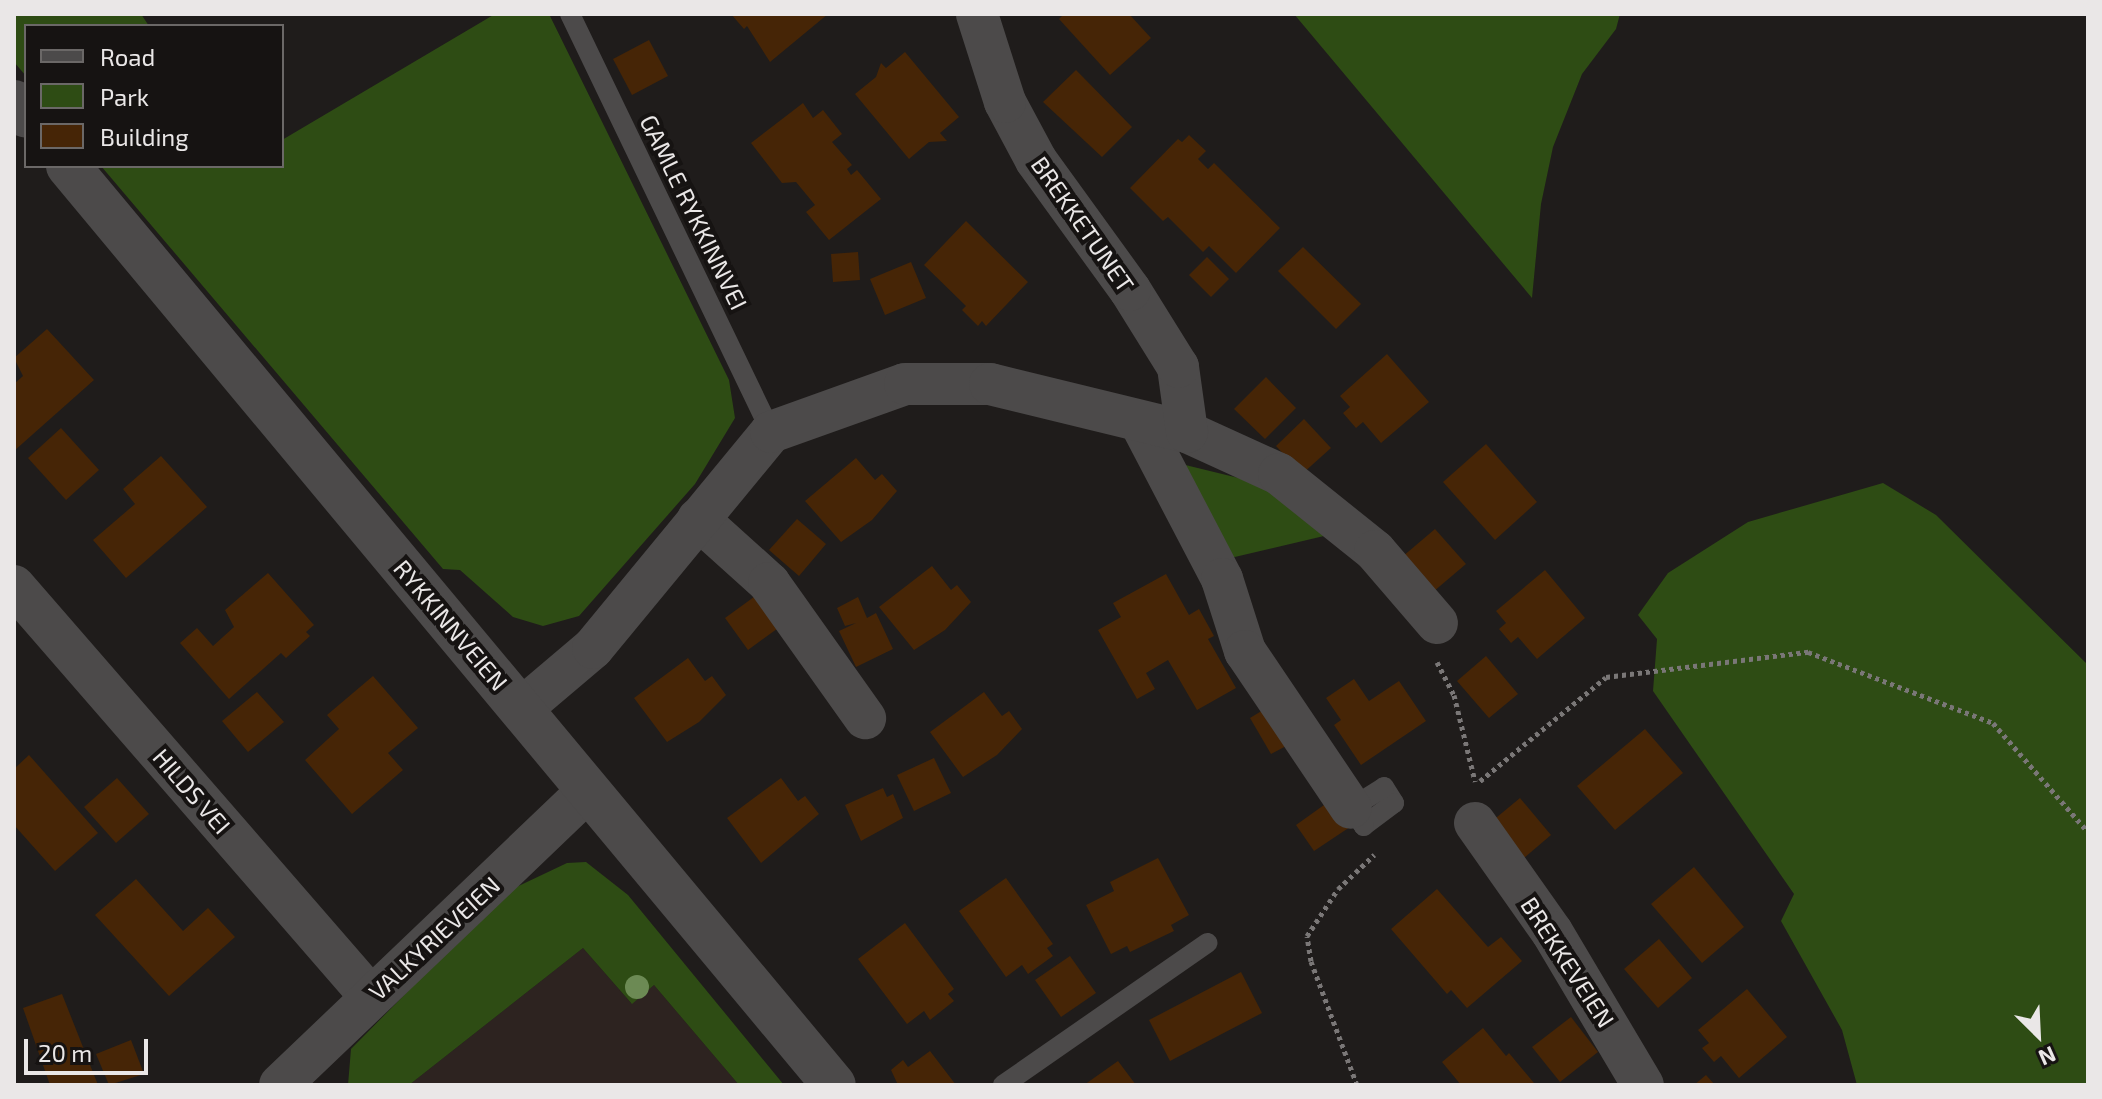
<!DOCTYPE html>
<html>
<head>
<meta charset="utf-8">
<style>
	body { margin:0 }
	#map { position:relative; width:2102px; height:1099px; overflow:hidden; background:#1f1c1b; font-family:"Exo 2",sans-serif }
	div>[style] { position:absolute }
	.built>* { inset:0; background:#2d2320 }
	.green>* { inset:0; background:#2e4c14 }
	.building>* { inset:0; background:#462506 }
	.path>* { height:5px; margin-top:-2.5px; transform-origin:0; background:repeating-linear-gradient(90deg,#7a7777 0 4px,transparent 0 8px) }
	.service>* { height:20px; margin:-10px; padding:0 10px; transform-origin:10px; border-radius:10px; background:#4c4a4a }
	.minor>* { height:42px; margin:-21px; padding:0 21px; transform-origin:21px; border-radius:21px; background:#4c4a4a }
	.tertiary>* { height:44px; margin:-22px; padding:0 22px; transform-origin:22px; border-radius:22px; background:#4c4a4a }
	.trees>* { width:24px; height:24px; margin:-12px; border-radius:50%; background:#6c8a54 }
	span { translate:-50% -50%; white-space:nowrap; text-align:center; line-height:1.15; -webkit-text-stroke:8px #161312; paint-order:stroke }
	.street-label { font-size:24px; color:#eae7e7 }
	.frame { position:absolute; inset:0; border:16px solid #eae7e7; pointer-events:none }
	.legend { position:absolute; left:24px; top:24px; width:260px; height:144px; box-sizing:border-box; background:#161312; border:2px solid #6b6867; margin:0; padding:10px 14px; list-style:none; font-size:24px; color:#eae7e7 }
	.legend li { display:flex; align-items:center; gap:16px; height:40px }
	.legend b { width:40px; border:2px solid #6b6867 }
	.north { position:absolute; left:1998px; top:995px; width:80px; height:80px; -webkit-text-stroke:6px #161312; paint-order:stroke; rotate:156deg; font-size:22px; font-weight:700; line-height:32px; text-align:center; color:#eae7e7 }
	.north::after { content:''; display:block; margin:auto; width:28px; height:36px; background:#eae7e7; clip-path:polygon(50% 0,100% 100%,50% 72%,0 100%) }
	.scale { position:absolute; left:24px; top:1039px; width:124px; height:36px; box-sizing:border-box; border:4px solid #eae7e7; border-top:0; padding-left:10px; font-size:24px; line-height:28px; white-space:nowrap; color:#eae7e7; -webkit-text-stroke:6px #161312; paint-order:stroke }
</style>
</head>
<body>
<div id="map">
	<div class="built">
		<div style="clip-path:polygon(583px 948px,631px 1003px,654px 985px,739px 1085px,409px 1085px)"></div>
	</div>
	<div class="green">
		<div style="clip-path:polygon(14px 14px,141px 14px,149px 26px,26px 26px,26px 76px,14px 62px)"></div>
		<div style="clip-path:polygon(495px 14px,549px 14px,729px 380px,735px 418px,695px 484px,579px 616px,543px 626px,513px 617px,460px 570px,443px 569px,101px 166px,282px 166px,282px 140px)"></div>
		<div style="clip-path:polygon(1294px 14px,1620px 14px,1616px 29px,1582px 74px,1553px 147px,1541px 204px,1532px 298px)"></div>
		<div style="clip-path:polygon(1165px 460px,1259px 483px,1324px 536px,1222px 560px)"></div>
		<div style="clip-path:polygon(1883px 483px,1936px 515px,2088px 665px,2088px 1085px,1857px 1085px,1842px 1030px,1781px 921px,1794px 894px,1653px 691px,1657px 639px,1638px 615px,1668px 573px,1748px 522px)"></div>
		<div style="clip-path:polygon(586px 862px,628px 895px,784px 1085px,739px 1085px,654px 985px,632px 1004px,583px 948px,409px 1085px,348px 1085px,351px 1049px,506px 892px,567px 863px)"></div>
	</div>
	<div class="building">
		<div style="clip-path:polygon(731px 14px,828px 14px,770px 62px,747px 26px,744px 29px)"></div>
		<div style="clip-path:polygon(1064px 14px,1129px 14px,1151px 38px,1110px 75px,1059px 19px)"></div>
		<div style="clip-path:polygon(649px 40px,668px 76px,632px 95px,613px 59px)"></div>
		<div style="clip-path:polygon(905px 52px,959px 117px,940px 133px,947px 141px,929px 142px,909px 159px,855px 94px,876px 77px,881px 63px,886px 68px)"></div>
		<div style="clip-path:polygon(1076px 70px,1132px 127px,1102px 157px,1043px 102px)"></div>
		<div style="clip-path:polygon(803px 103px,813px 118px,823px 110px,842px 134px,832px 142px,852px 165px,847px 169px,851px 175px,857px 170px,881px 199px,829px 240px,806px 212px,815px 205px,796px 182px,782px 183px,751px 143px)"></div>
		<div style="clip-path:polygon(1189px 135px,1206px 151px,1198px 159px,1208px 169px,1214px 163px,1280px 228px,1236px 273px,1209px 246px,1203px 252px,1168px 217px,1163px 221px,1130px 188px,1178px 139px,1182px 142px)"></div>
		<div style="clip-path:polygon(966px 221px,1028px 282px,986px 326px,982px 321px,978px 326px,962px 310px,966px 306px,924px 265px)"></div>
		<div style="clip-path:polygon(1303px 247px,1361px 304px,1336px 329px,1278px 271px)"></div>
		<div style="clip-path:polygon(858px 252px,860px 280px,833px 282px,831px 254px)"></div>
		<div style="clip-path:polygon(1207px 257px,1229px 279px,1211px 297px,1189px 275px)"></div>
		<div style="clip-path:polygon(911px 262px,926px 298px,885px 315px,870px 279px)"></div>
		<div style="clip-path:polygon(47px 329px,94px 380px,14px 451px,14px 384px,23px 376px,14px 358px)"></div>
		<div style="clip-path:polygon(1387px 354px,1429px 402px,1381px 443px,1363px 422px,1356px 428px,1343px 413px,1350px 407px,1340px 396px)"></div>
		<div style="clip-path:polygon(1266px 377px,1296px 408px,1265px 439px,1234px 409px)"></div>
		<div style="clip-path:polygon(1304px 419px,1331px 448px,1302px 474px,1276px 446px)"></div>
		<div style="clip-path:polygon(61px 428px,99px 470px,66px 500px,28px 458px)"></div>
		<div style="clip-path:polygon(1486px 444px,1537px 502px,1495px 540px,1443px 482px)"></div>
		<div style="clip-path:polygon(161px 456px,207px 507px,126px 578px,93px 540px,135px 504px,123px 489px)"></div>
		<div style="clip-path:polygon(856px 458px,875px 480px,882px 474px,897px 491px,872px 520px,841px 542px,805px 501px)"></div>
		<div style="clip-path:polygon(797px 519px,826px 544px,799px 576px,769px 550px)"></div>
		<div style="clip-path:polygon(1435px 529px,1466px 564px,1433px 592px,1402px 557px)"></div>
		<div style="clip-path:polygon(932px 566px,951px 590px,957px 585px,971px 602px,945px 630px,914px 650px,879px 607px)"></div>
		<div style="clip-path:polygon(1545px 570px,1585px 618px,1537px 659px,1518px 637px,1511px 643px,1499px 629px,1506px 623px,1496px 611px)"></div>
		<div style="clip-path:polygon(268px 573px,314px 625px,306px 632px,310px 636px,286px 658px,281px 653px,229px 699px,180px 643px,197px 628px,213px 646px,234px 627px,225px 610px)"></div>
		<div style="clip-path:polygon(1166px 574px,1189px 615px,1199px 609px,1214px 636px,1208px 639px,1236px 688px,1197px 710px,1168px 660px,1146px 673px,1155px 689px,1137px 699px,1098px 630px,1121px 617px,1113px 603px)"></div>
		<div style="clip-path:polygon(758px 594px,781px 626px,748px 650px,725px 618px)"></div>
		<div style="clip-path:polygon(858px 597px,867px 618px,876px 613px,893px 649px,856px 667px,839px 631px,856px 623px,845px 626px,837px 608px)"></div>
		<div style="clip-path:polygon(1486px 656px,1518px 694px,1489px 718px,1457px 681px)"></div>
		<div style="clip-path:polygon(688px 658px,705px 681px,712px 676px,726px 695px,699px 722px,667px 742px,634px 698px)"></div>
		<div style="clip-path:polygon(373px 676px,418px 728px,388px 753px,403px 770px,352px 814px,305px 760px,339px 729px,327px 715px)"></div>
		<div style="clip-path:polygon(1354px 679px,1369px 701px,1399px 681px,1426px 721px,1361px 765px,1334px 725px,1341px 720px,1326px 698px)"></div>
		<div style="clip-path:polygon(257px 692px,284px 722px,248px 752px,222px 721px)"></div>
		<div style="clip-path:polygon(984px 692px,1002px 716px,1009px 711px,1022px 729px,997px 755px,963px 777px,930px 732px)"></div>
		<div style="clip-path:polygon(1268px 707px,1290px 744px,1271px 754px,1250px 718px)"></div>
		<div style="clip-path:polygon(1645px 729px,1683px 773px,1615px 830px,1577px 786px)"></div>
		<div style="clip-path:polygon(29px 755px,98px 833px,55px 871px,14px 825px,14px 769px)"></div>
		<div style="clip-path:polygon(934px 758px,951px 793px,914px 811px,897px 775px)"></div>
		<div style="clip-path:polygon(117px 778px,149px 814px,116px 843px,84px 807px)"></div>
		<div style="clip-path:polygon(781px 778px,798px 801px,805px 796px,819px 814px,761px 863px,727px 818px)"></div>
		<div style="clip-path:polygon(883px 788px,887px 797px,893px 794px,903px 818px,861px 841px,845px 805px)"></div>
		<div style="clip-path:polygon(1520px 798px,1551px 835px,1517px 864px,1485px 827px)"></div>
		<div style="clip-path:polygon(1331px 800px,1350px 827px,1314px 851px,1296px 825px)"></div>
		<div style="clip-path:polygon(1158px 858px,1189px 915px,1171px 925px,1174px 931px,1130px 952px,1127px 946px,1111px 954px,1086px 905px,1114px 891px,1110px 882px)"></div>
		<div style="clip-path:polygon(1694px 867px,1744px 927px,1702px 963px,1651px 904px)"></div>
		<div style="clip-path:polygon(1006px 878px,1053px 944px,1047px 948px,1053px 956px,1028px 974px,1022px 965px,1006px 977px,959px 911px)"></div>
		<div style="clip-path:polygon(136px 879px,183px 931px,208px 908px,235px 937px,169px 996px,95px 915px)"></div>
		<div style="clip-path:polygon(1437px 889px,1488px 947px,1501px 937px,1522px 961px,1467px 1008px,1451px 990px,1447px 994px,1391px 929px)"></div>
		<div style="clip-path:polygon(905px 923px,954px 989px,948px 994px,954px 1001px,930px 1020px,924px 1011px,907px 1024px,858px 959px)"></div>
		<div style="clip-path:polygon(1659px 939px,1692px 978px,1658px 1008px,1624px 969px)"></div>
		<div style="clip-path:polygon(1070px 956px,1096px 993px,1061px 1017px,1035px 980px)"></div>
		<div style="clip-path:polygon(1241px 972px,1262px 1013px,1170px 1061px,1149px 1020px)"></div>
		<div style="clip-path:polygon(1747px 989px,1787px 1037px,1739px 1078px,1721px 1056px,1714px 1062px,1702px 1048px,1709px 1043px,1698px 1030px)"></div>
		<div style="clip-path:polygon(62px 994px,98px 1085px,50px 1085px,23px 1008px)"></div>
		<div style="clip-path:polygon(1571px 1017px,1598px 1052px,1560px 1082px,1532px 1047px)"></div>
		<div style="clip-path:polygon(1483px 1028px,1506px 1056px,1509px 1053px,1534px 1083px,1461px 1085px,1442px 1062px)"></div>
		<div style="clip-path:polygon(131px 1040px,144px 1074px,109px 1085px,96px 1054px)"></div>
		<div style="clip-path:polygon(930px 1051px,956px 1085px,898px 1085px,891px 1070px,903px 1060px,908px 1067px)"></div>
		<div style="clip-path:polygon(1118px 1061px,1136px 1085px,1084px 1085px)"></div>
		<div style="clip-path:polygon(1706px 1075px,1715px 1085px,1694px 1085px)"></div>
	</div>
	<div class="path">
		<div style="left:1437px;top:662px;width:37px;rotate:63deg"></div>
		<div style="left:1454px;top:695px;width:89px;rotate:76.3deg"></div>
		<div style="left:1480px;top:781px;width:163px;rotate:-39.5deg"></div>
		<div style="left:1606px;top:677px;width:204px;rotate:-7.1deg"></div>
		<div style="left:1808px;top:652px;width:198px;rotate:21deg"></div>
		<div style="left:1993px;top:723px;width:145px;rotate:48.9deg"></div>
		<div style="left:1357px;top:1085px;width:132px;rotate:-110.4deg"></div>
		<div style="left:1311px;top:961px;width:25px;rotate:-99deg"></div>
		<div style="left:1307px;top:936px;width:56px;rotate:-56.6deg"></div>
		<div style="left:1338px;top:889px;width:50px;rotate:-43.4deg"></div>
	</div>
	<div class="service">
		<div style="left:570px;top:14px;width:464px;rotate:64.3deg"></div>
		<div style="left:1384px;top:787px;width:19px;rotate:58deg"></div>
		<div style="left:1394px;top:803px;width:38px;rotate:143deg"></div>
		<div style="left:1364px;top:826px;width:22px;rotate:-126deg"></div>
		<div style="left:1351px;top:808px;width:39px;rotate:-32deg"></div>
		<div style="left:1003px;top:1085px;width:249px;rotate:-34.8deg"></div>
	</div>
	<div class="minor">
		<div style="left:1140px;top:422px;width:177px;rotate:62.4deg"></div>
		<div style="left:1222px;top:579px;width:76px;rotate:72.3deg"></div>
		<div style="left:1245px;top:651px;width:189px;rotate:56deg"></div>
		<div style="left:1187px;top:432px;width:101px;rotate:24.5deg"></div>
		<div style="left:1279px;top:474px;width:123px;rotate:38.7deg"></div>
		<div style="left:1375px;top:551px;width:95px;rotate:49.3deg"></div>
		<div style="left:698px;top:519px;width:96px;rotate:42deg"></div>
		<div style="left:769px;top:583px;width:166px;rotate:54.6deg"></div>
		<div style="left:14px;top:586px;width:544px;rotate:49.02deg"></div>
		<div style="left:521px;top:709px;width:94px;rotate:-40.3deg"></div>
		<div style="left:593px;top:648px;width:280px;rotate:-50.5deg"></div>
		<div style="left:771px;top:432px;width:142px;rotate:-19.7deg"></div>
		<div style="left:905px;top:384px;width:85px"></div>
		<div style="left:990px;top:384px;width:203px;rotate:13.7deg"></div>
		<div style="left:1187px;top:432px;width:66px;rotate:-97.9deg"></div>
		<div style="left:1178px;top:367px;width:91px;rotate:-121.9deg"></div>
		<div style="left:1130px;top:290px;width:160px;rotate:-125.9deg"></div>
		<div style="left:1036px;top:160px;width:66px;rotate:-118.1deg"></div>
		<div style="left:1005px;top:102px;width:92px;rotate:-107.7deg"></div>
		<div style="left:1475px;top:823px;width:133px;rotate:54.8deg"></div>
		<div style="left:1552px;top:932px;width:178px;rotate:59.3deg"></div>
		<div style="left:280px;top:1085px;width:426px;rotate:-43.7deg"></div>
	</div>
	<div class="tertiary">
		<div style="left:14px;top:102px;width:18px;rotate:49deg"></div>
		<div style="left:68px;top:166px;width:1196px;rotate:50.19deg"></div>
	</div>
	<div class="trees">
		<div style="left:637px;top:987px"></div>
	</div>
	<div class="street-label">
		<span style="left:694px;top:212px;rotate:64deg">GAMLE RYKKINNVEI</span>
		<span style="left:1083px;top:224px;rotate:55deg">BREKKETUNET</span>
		<span style="left:451px;top:625px;rotate:50deg">RYKKINNVEIEN</span>
		<span style="left:192px;top:791px;rotate:49deg">HILDS VEI</span>
		<span style="left:434px;top:938px;rotate:-43deg">VALKYRIEVEIEN</span>
		<span style="left:1568px;top:962px;rotate:57deg">BREKKEVEIEN</span>
	</div>
	<div class="frame"></div>
	<ul class="legend">
	<li><b style="height:10px;background:#4c4a4a"></b>Road</li>
	<li><b style="height:22px;background:#2e4c14"></b>Park</li>
	<li><b style="height:22px;background:#462506"></b>Building</li>
	</ul>
	<div class="north">N</div>
	<div class="scale">20 m</div>
</div>
</body>
</html>
